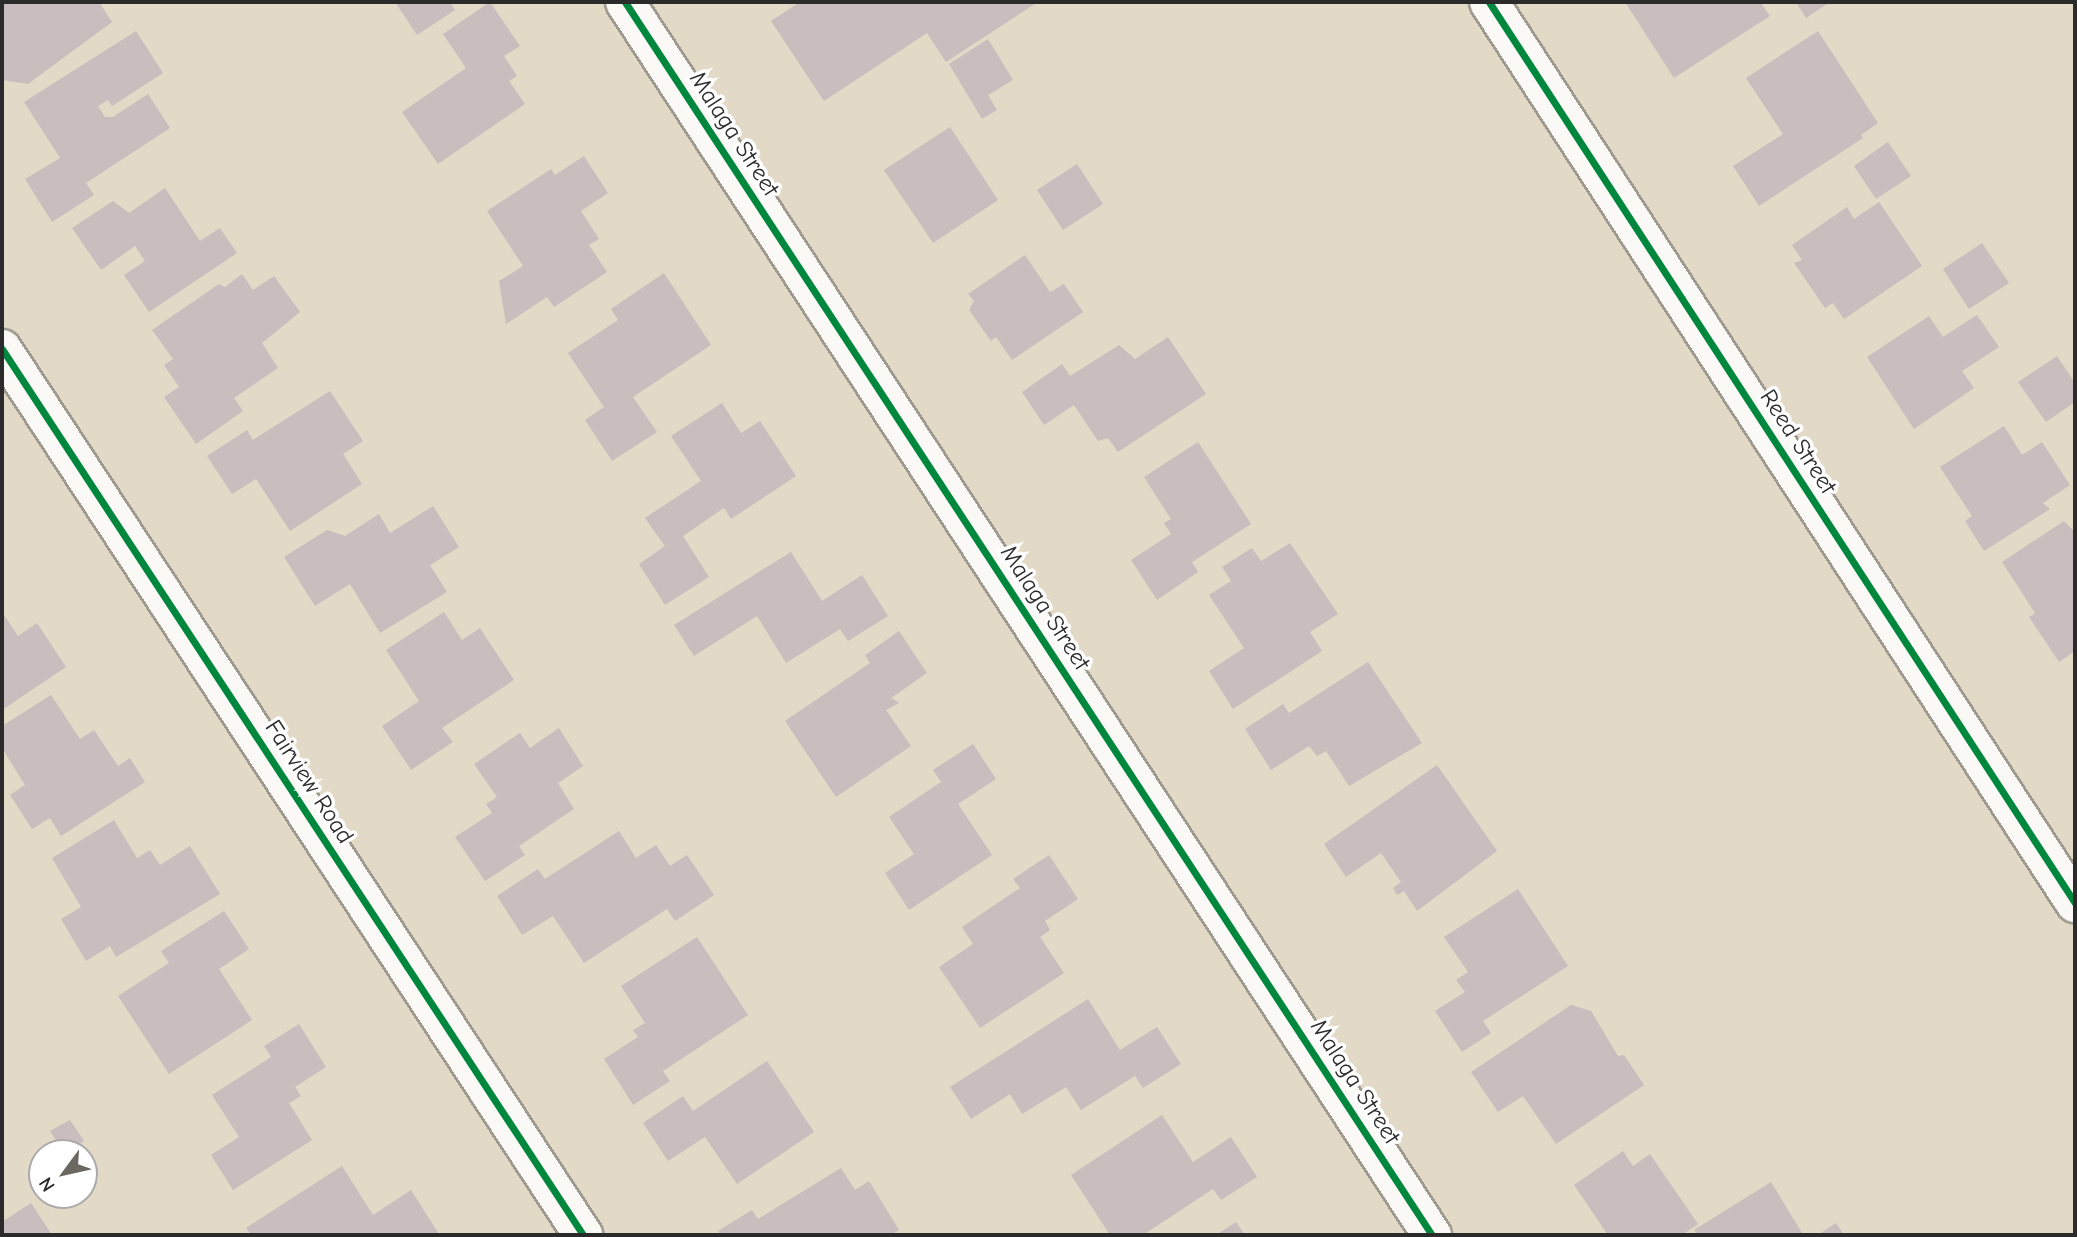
<!DOCTYPE html>
<html>
<head>
<meta charset="utf-8">
<style>
	body { margin:0 }
	#map { position:relative; width:2077px; height:1237px; overflow:hidden; background:#e2d9c6; font-family:"Comic Neue",sans-serif }
	div>[style] { position:absolute }
	.building>* { inset:0; background:#c9bdbe }
	.roads { filter:drop-shadow(2px 0 #9f9a90) drop-shadow(-2px 0 #9f9a90) drop-shadow(0 2px #9f9a90) drop-shadow(0 -2px #9f9a90) }
	.minor>* { height:38px; margin:-19px; padding:0 19px; transform-origin:19px; border-radius:19px; background:#fbf9f6 }
	.cycleway>* { height:7px; margin:-3.5px; padding:0 3.5px; transform-origin:3.5px; border-radius:3.5px; background:#00873e }
	span { translate:-50% -50%; white-space:nowrap; text-align:center; line-height:1.15; -webkit-text-stroke:7px #fff; paint-order:stroke }
	.street-label { font-size:24px; color:#2b2b2b }
	.frame { position:absolute; inset:0; border:4px solid #2b2b2b; pointer-events:none }
	.north { position:absolute; left:28px; top:1139px; width:70px; height:70px; box-sizing:border-box; background:#fff; border:2px solid #aaa; border-radius:50%; rotate:237deg; font-size:19px; font-weight:700; line-height:28px; text-align:center; color:#2b2b2b }
	.north::after { content:''; display:block; margin:auto; width:24px; height:32px; background:#6b6861; clip-path:polygon(50% 0,100% 100%,50% 72%,0 100%) }
</style>
</head>
<body>
<div id="map">
	<div class="building">
		<div style="clip-path:polygon(2px 2px,99px 2px,112px 22px,28px 84px,2px 80px)"></div>
		<div style="clip-path:polygon(395px 2px,450px 2px,455px 10px,417px 35px)"></div>
		<div style="clip-path:polygon(490px 2px,520px 46px,504px 56px,517px 76px,509px 81px,525px 104px,438px 164px,402px 112px,466px 68px,443px 34px)"></div>
		<div style="clip-path:polygon(800px 2px,1038px 2px,946px 62px,927px 33px,824px 101px,771px 21px)"></div>
		<div style="clip-path:polygon(1625px 2px,1760px 2px,1770px 16px,1674px 78px)"></div>
		<div style="clip-path:polygon(1796px 2px,1830px 2px,1806px 18px)"></div>
		<div style="clip-path:polygon(136px 31px,163px 73px,112px 106px,108px 100px,98px 106px,105px 117px,113px 117px,148px 94px,170px 128px,86px 183px,94px 195px,52px 222px,25px 179px,60px 158px,24px 102px)"></div>
		<div style="clip-path:polygon(1818px 31px,1878px 123px,1861px 135px,1863px 138px,1759px 206px,1733px 166px,1783px 134px,1746px 78px)"></div>
		<div style="clip-path:polygon(988px 39px,1013px 80px,988px 95px,997px 110px,982px 119px,949px 64px)"></div>
		<div style="clip-path:polygon(950px 127px,998px 200px,933px 243px,884px 170px)"></div>
		<div style="clip-path:polygon(1888px 142px,1911px 176px,1876px 199px,1854px 166px)"></div>
		<div style="clip-path:polygon(584px 156px,608px 193px,581px 211px,599px 239px,589px 245px,607px 272px,554px 307px,547px 297px,506px 324px,499px 281px,523px 266px,487px 211px,551px 169px,555px 175px)"></div>
		<div style="clip-path:polygon(1077px 164px,1103px 204px,1063px 230px,1037px 190px)"></div>
		<div style="clip-path:polygon(165px 188px,200px 241px,220px 228px,237px 253px,149px 312px,124px 275px,145px 261px,135px 246px,101px 270px,72px 228px,113px 201px,129px 213px)"></div>
		<div style="clip-path:polygon(1879px 202px,1922px 266px,1844px 319px,1833px 303px,1825px 308px,1794px 263px,1802px 260px,1792px 245px,1847px 207px,1854px 219px)"></div>
		<div style="clip-path:polygon(1982px 243px,2009px 283px,1969px 309px,1943px 269px)"></div>
		<div style="clip-path:polygon(1025px 255px,1050px 292px,1064px 284px,1083px 312px,1012px 360px,996px 337px,991px 341px,969px 310px,974px 301px,968px 294px)"></div>
		<div style="clip-path:polygon(664px 273px,711px 345px,633px 397px,657px 432px,612px 461px,585px 420px,604px 407px,568px 353px,618px 320px,611px 309px)"></div>
		<div style="clip-path:polygon(242px 274px,253px 290px,274px 276px,300px 312px,262px 343px,278px 368px,234px 398px,243px 411px,196px 444px,164px 397px,179px 387px,164px 365px,173px 359px,152px 330px,219px 284px,225px 287px)"></div>
		<div style="clip-path:polygon(1977px 315px,1999px 347px,1962px 371px,1974px 388px,1914px 429px,1867px 357px,1929px 316px,1943px 337px)"></div>
		<div style="clip-path:polygon(1168px 337px,1206px 394px,1118px 452px,1108px 438px,1098px 441px,1074px 405px,1044px 425px,1022px 392px,1062px 364px,1070px 376px,1119px 345px,1135px 359px)"></div>
		<div style="clip-path:polygon(2057px 356px,2075px 383px,2075px 402px,2046px 422px,2018px 382px)"></div>
		<div style="clip-path:polygon(330px 391px,363px 441px,343px 454px,362px 484px,290px 531px,256px 479px,232px 494px,207px 456px,247px 430px,253px 440px)"></div>
		<div style="clip-path:polygon(722px 403px,741px 433px,760px 421px,796px 476px,731px 519px,724px 508px,683px 536px,709px 577px,665px 605px,639px 564px,665px 546px,645px 518px,701px 481px,671px 436px)"></div>
		<div style="clip-path:polygon(2004px 426px,2022px 455px,2042px 442px,2070px 485px,2043px 503px,2050px 509px,1984px 551px,1965px 521px,1972px 516px,1940px 467px)"></div>
		<div style="clip-path:polygon(1198px 442px,1251px 524px,1192px 562px,1198px 572px,1157px 600px,1131px 560px,1171px 534px,1164px 523px,1171px 519px,1144px 477px)"></div>
		<div style="clip-path:polygon(433px 506px,459px 547px,430px 565px,447px 592px,380px 633px,350px 584px,315px 606px,284px 557px,327px 530px,345px 536px,379px 514px,390px 533px)"></div>
		<div style="clip-path:polygon(2064px 521px,2075px 532px,2075px 651px,2059px 662px,2029px 617px,2035px 613px,2002px 562px)"></div>
		<div style="clip-path:polygon(1290px 543px,1338px 614px,1310px 632px,1322px 651px,1233px 709px,1209px 671px,1244px 648px,1209px 595px,1231px 581px,1222px 567px,1252px 548px,1261px 561px)"></div>
		<div style="clip-path:polygon(791px 552px,822px 601px,862px 575px,888px 616px,848px 641px,840px 629px,786px 663px,757px 616px,694px 656px,674px 625px)"></div>
		<div style="clip-path:polygon(2px 612px,18px 636px,37px 623px,66px 667px,2px 710px)"></div>
		<div style="clip-path:polygon(444px 612px,462px 640px,480px 628px,514px 680px,442px 728px,453px 742px,411px 770px,382px 726px,419px 701px,386px 650px)"></div>
		<div style="clip-path:polygon(899px 631px,927px 673px,891px 698px,899px 703px,886px 710px,911px 746px,836px 797px,785px 721px,870px 663px,865px 655px)"></div>
		<div style="clip-path:polygon(1368px 662px,1422px 743px,1349px 786px,1326px 751px,1317px 756px,1309px 746px,1271px 770px,1245px 729px,1283px 704px,1289px 713px)"></div>
		<div style="clip-path:polygon(51px 695px,80px 739px,94px 730px,118px 766px,130px 758px,145px 782px,61px 836px,50px 818px,32px 829px,10px 795px,25px 785px,2px 748px,2px 726px)"></div>
		<div style="clip-path:polygon(559px 728px,583px 766px,558px 783px,574px 809px,519px 846px,525px 855px,485px 881px,455px 837px,492px 813px,486px 804px,497px 797px,474px 764px,520px 733px,530px 748px)"></div>
		<div style="clip-path:polygon(973px 744px,996px 779px,958px 804px,992px 855px,909px 910px,885px 873px,914px 854px,889px 817px,941px 782px,933px 770px)"></div>
		<div style="clip-path:polygon(1437px 765px,1497px 851px,1417px 911px,1404px 891px,1397px 895px,1393px 888px,1401px 882px,1381px 853px,1346px 877px,1324px 844px)"></div>
		<div style="clip-path:polygon(114px 820px,137px 858px,150px 850px,160px 865px,190px 846px,220px 894px,116px 957px,110px 946px,86px 961px,61px 919px,81px 907px,52px 858px)"></div>
		<div style="clip-path:polygon(619px 831px,636px 858px,656px 845px,670px 866px,687px 855px,714px 895px,675px 921px,667px 909px,584px 963px,553px 916px,522px 935px,497px 896px,538px 869px,545px 879px)"></div>
		<div style="clip-path:polygon(1049px 855px,1078px 899px,1045px 921px,1050px 930px,1040px 937px,1064px 973px,980px 1028px,939px 967px,973px 944px,962px 927px,1020px 888px,1013px 879px)"></div>
		<div style="clip-path:polygon(1518px 889px,1568px 966px,1483px 1021px,1491px 1033px,1462px 1052px,1435px 1011px,1465px 992px,1456px 980px,1468px 972px,1444px 937px)"></div>
		<div style="clip-path:polygon(224px 911px,249px 949px,219px 969px,252px 1020px,169px 1074px,118px 996px,169px 963px,161px 951px)"></div>
		<div style="clip-path:polygon(697px 937px,748px 1015px,663px 1071px,670px 1081px,633px 1105px,604px 1059px,638px 1037px,633px 1030px,645px 1023px,621px 986px)"></div>
		<div style="clip-path:polygon(1088px 999px,1120px 1050px,1157px 1027px,1181px 1064px,1143px 1088px,1135px 1076px,1081px 1110px,1066px 1087px,1022px 1114px,1010px 1094px,971px 1119px,950px 1087px)"></div>
		<div style="clip-path:polygon(1571px 1005px,1591px 1011px,1618px 1056px,1624px 1055px,1644px 1085px,1556px 1144px,1523px 1096px,1498px 1112px,1471px 1072px)"></div>
		<div style="clip-path:polygon(299px 1024px,326px 1067px,295px 1087px,301px 1096px,289px 1103px,312px 1140px,233px 1190px,211px 1155px,239px 1137px,212px 1095px,271px 1057px,264px 1046px)"></div>
		<div style="clip-path:polygon(767px 1061px,814px 1132px,737px 1184px,705px 1137px,668px 1161px,643px 1123px,683px 1096px,693px 1111px)"></div>
		<div style="clip-path:polygon(1162px 1115px,1193px 1162px,1231px 1137px,1257px 1177px,1221px 1200px,1213px 1189px,1143px 1235px,1110px 1235px,1071px 1175px)"></div>
		<div style="clip-path:polygon(70px 1120px,84px 1141px,64px 1153px,50px 1131px)"></div>
		<div style="clip-path:polygon(1623px 1151px,1633px 1166px,1650px 1154px,1698px 1224px,1682px 1235px,1608px 1235px,1574px 1185px)"></div>
		<div style="clip-path:polygon(342px 1166px,373px 1215px,411px 1190px,439px 1234px,251px 1235px,246px 1228px)"></div>
		<div style="clip-path:polygon(841px 1168px,855px 1190px,869px 1181px,899px 1230px,891px 1235px,721px 1235px,718px 1231px,752px 1210px,758px 1219px)"></div>
		<div style="clip-path:polygon(1771px 1182px,1802px 1233px,1698px 1235px,1694px 1230px)"></div>
		<div style="clip-path:polygon(31px 1203px,52px 1235px,2px 1235px,2px 1222px)"></div>
		<div style="clip-path:polygon(1236px 1222px,1245px 1235px,1216px 1235px)"></div>
		<div style="clip-path:polygon(1836px 1223px,1844px 1235px,1818px 1235px)"></div>
	</div>
	<div class="roads">
		<div class="minor">
			<div style="left:625px;top:2px;width:1474px;rotate:56.8deg"></div>
			<div style="left:1489px;top:2px;width:1075px;rotate:56.96deg"></div>
			<div style="left:2px;top:349px;width:1060px;rotate:56.74deg"></div>
		</div>
	</div>
	<div class="cycleway">
		<div style="left:625px;top:2px;width:1474px;rotate:56.8deg"></div>
		<div style="left:1489px;top:2px;width:1075px;rotate:56.96deg"></div>
		<div style="left:2px;top:349px;width:1060px;rotate:56.74deg"></div>
	</div>
	<div class="street-label">
		<span style="left:734px;top:134px;rotate:57deg">Malaga Street</span>
		<span style="left:1798px;top:442px;rotate:57deg">Reed Street</span>
		<span style="left:1045px;top:608px;rotate:57deg">Malaga Street</span>
		<span style="left:309px;top:782px;rotate:57deg">Fairview Road</span>
		<span style="left:1355px;top:1082px;rotate:57deg">Malaga Street</span>
	</div>
	<div class="frame"></div>
	<div class="north">N</div>
</div>
</body>
</html>
